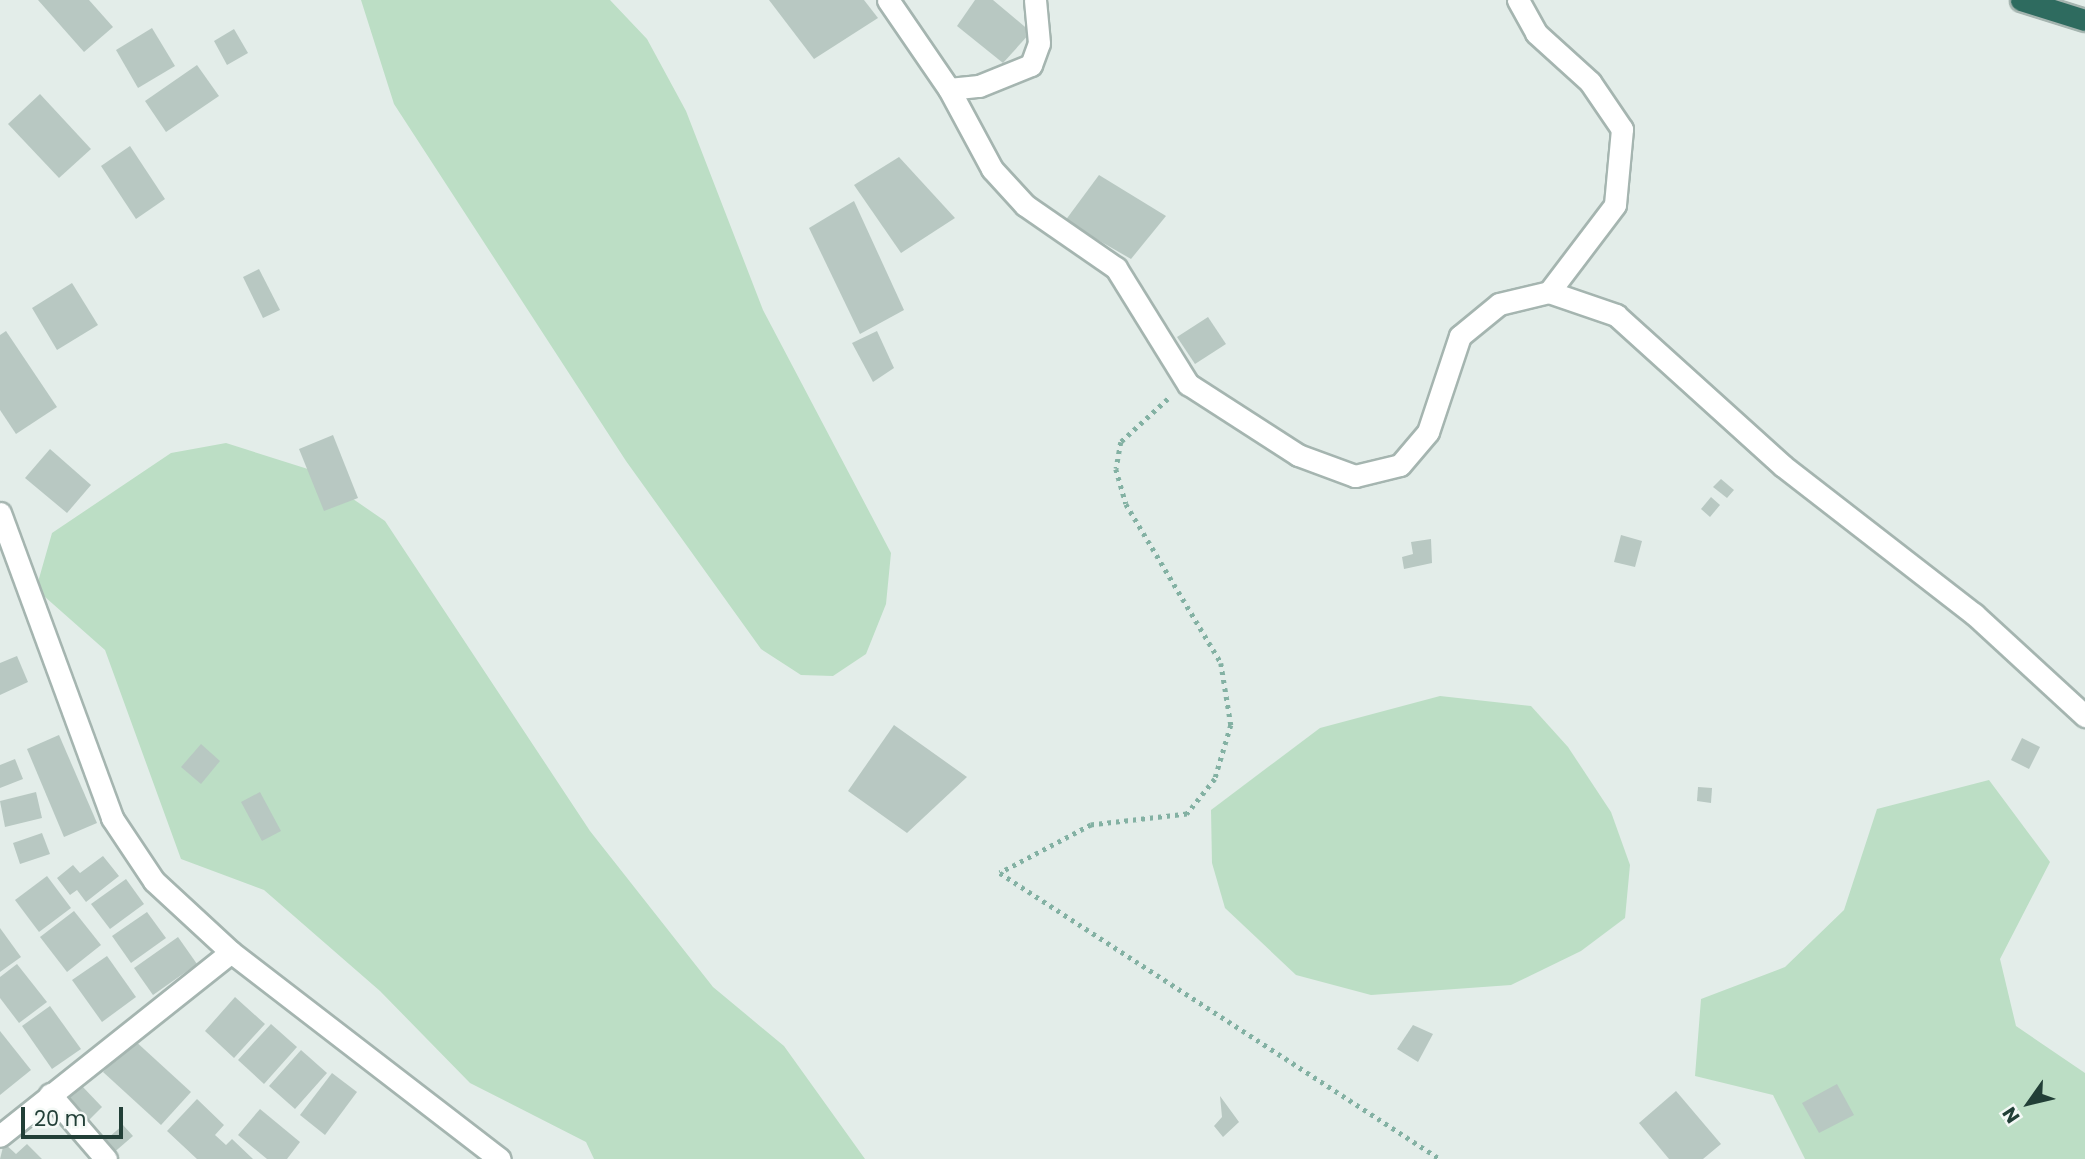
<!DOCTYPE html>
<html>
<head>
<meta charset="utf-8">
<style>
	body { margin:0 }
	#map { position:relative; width:2085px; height:1159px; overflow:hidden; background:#e3ede9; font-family:Poppins,sans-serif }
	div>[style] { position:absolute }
	.green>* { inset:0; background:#bcdec5 }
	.building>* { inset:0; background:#b8c8c2 }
	.path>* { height:4.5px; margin-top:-2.25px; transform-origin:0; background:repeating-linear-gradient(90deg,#83b1a3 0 3.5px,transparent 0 8.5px) }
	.roads { filter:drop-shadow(2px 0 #a5b5b0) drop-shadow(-2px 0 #a5b5b0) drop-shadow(0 2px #a5b5b0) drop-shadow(0 -2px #a5b5b0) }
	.lane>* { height:21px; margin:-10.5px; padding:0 10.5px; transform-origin:10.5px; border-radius:10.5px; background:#fff }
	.street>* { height:21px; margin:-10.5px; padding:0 10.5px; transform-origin:10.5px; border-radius:10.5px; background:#fff }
	.highway>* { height:21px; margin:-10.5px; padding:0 10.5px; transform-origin:10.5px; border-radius:10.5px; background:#2e6b5f }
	span { translate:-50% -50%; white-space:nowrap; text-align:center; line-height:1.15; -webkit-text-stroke:5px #f4f9f6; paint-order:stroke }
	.north { position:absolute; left:1994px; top:1068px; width:70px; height:70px; -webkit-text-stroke:5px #f4f9f6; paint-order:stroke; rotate:236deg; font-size:19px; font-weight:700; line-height:28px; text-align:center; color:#223f37 }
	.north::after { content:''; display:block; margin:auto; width:24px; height:32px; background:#223f37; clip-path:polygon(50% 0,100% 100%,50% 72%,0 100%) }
	.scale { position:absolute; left:21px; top:1107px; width:102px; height:32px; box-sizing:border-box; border:4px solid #223f37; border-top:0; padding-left:9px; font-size:21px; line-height:24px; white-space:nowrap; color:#223f37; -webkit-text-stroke:5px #f4f9f6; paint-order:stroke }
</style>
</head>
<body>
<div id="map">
	<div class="green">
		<div style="clip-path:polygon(361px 0,610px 0,647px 39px,686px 111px,763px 310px,891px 553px,886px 604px,866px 654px,833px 676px,801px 675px,761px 649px,626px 461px,394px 104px)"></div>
		<div style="clip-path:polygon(226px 443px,311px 470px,385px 521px,590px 831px,713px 987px,784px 1046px,865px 1159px,594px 1159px,586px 1142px,470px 1083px,380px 991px,264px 890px,181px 859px,105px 650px,36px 589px,52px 533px,171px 453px)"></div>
		<div style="clip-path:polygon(1440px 696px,1531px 706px,1568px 747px,1611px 812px,1630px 865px,1625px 918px,1581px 951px,1511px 985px,1371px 995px,1296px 975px,1225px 908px,1212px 863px,1211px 810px,1320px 728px)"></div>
		<div style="clip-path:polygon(1989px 780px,2050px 862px,2000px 959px,2016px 1026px,2085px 1073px,2085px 1159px,1805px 1159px,1773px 1095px,1695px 1076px,1701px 999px,1785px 967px,1844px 910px,1877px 809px)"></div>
	</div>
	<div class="building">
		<div style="clip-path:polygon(38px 0,89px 0,113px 27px,84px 52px)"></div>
		<div style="clip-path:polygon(769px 0,864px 0,878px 18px,814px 59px)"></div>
		<div style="clip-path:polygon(975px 0,993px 0,1031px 32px,1003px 63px,957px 26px)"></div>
		<div style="clip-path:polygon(152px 28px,175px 66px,138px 88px,116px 50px)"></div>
		<div style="clip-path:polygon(234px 29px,248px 53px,227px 65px,214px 41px)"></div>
		<div style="clip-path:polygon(197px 65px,219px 96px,166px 132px,145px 101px)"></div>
		<div style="clip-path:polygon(40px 94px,91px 149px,59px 178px,8px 124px)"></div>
		<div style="clip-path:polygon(130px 146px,165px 199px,136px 219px,101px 166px)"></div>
		<div style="clip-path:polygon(899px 157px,955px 218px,901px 253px,854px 185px)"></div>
		<div style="clip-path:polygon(1099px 175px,1166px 216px,1131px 259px,1065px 221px)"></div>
		<div style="clip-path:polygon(854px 201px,904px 310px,860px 334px,809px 228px)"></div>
		<div style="clip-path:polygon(259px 269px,280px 310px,263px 318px,243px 277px)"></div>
		<div style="clip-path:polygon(72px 283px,98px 325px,57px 350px,32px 308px)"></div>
		<div style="clip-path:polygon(1208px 317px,1226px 344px,1195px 364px,1177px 337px)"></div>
		<div style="clip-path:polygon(6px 331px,57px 407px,16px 434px,0 410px,0 335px)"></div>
		<div style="clip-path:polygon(877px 331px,894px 368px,873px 382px,852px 343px)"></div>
		<div style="clip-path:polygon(333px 435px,358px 498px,324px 511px,299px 449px)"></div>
		<div style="clip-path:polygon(50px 449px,91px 485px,67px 513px,25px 478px)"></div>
		<div style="clip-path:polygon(1721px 479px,1734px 490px,1727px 498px,1713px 487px)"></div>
		<div style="clip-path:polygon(1711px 497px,1720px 505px,1710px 517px,1701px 509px)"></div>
		<div style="clip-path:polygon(1621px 535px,1642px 541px,1635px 567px,1614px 562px)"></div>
		<div style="clip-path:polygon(1431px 539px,1432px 563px,1404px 569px,1402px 557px,1413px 554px,1411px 542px)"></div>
		<div style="clip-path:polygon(17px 656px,28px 682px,0 695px,0 663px)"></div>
		<div style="clip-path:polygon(894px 725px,967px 777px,907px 833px,848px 791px)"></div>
		<div style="clip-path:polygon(59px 735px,97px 823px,64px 837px,27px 749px)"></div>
		<div style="clip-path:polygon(2022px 738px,2040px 747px,2029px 769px,2011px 760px)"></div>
		<div style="clip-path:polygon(201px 744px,220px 761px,201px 784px,181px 767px)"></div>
		<div style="clip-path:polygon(15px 759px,23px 779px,0 788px,0 765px)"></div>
		<div style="clip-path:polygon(1698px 787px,1712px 788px,1711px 803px,1697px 801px)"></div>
		<div style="clip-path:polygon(36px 792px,42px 818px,5px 827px,0 801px)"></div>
		<div style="clip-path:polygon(260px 792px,281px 831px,262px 841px,241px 802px)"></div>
		<div style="clip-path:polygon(42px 833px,50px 854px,20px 864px,13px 843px)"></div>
		<div style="clip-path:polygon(103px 856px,119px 876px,86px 902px,77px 890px,70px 895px,57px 878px,73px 865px,80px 873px)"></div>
		<div style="clip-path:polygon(47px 876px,71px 908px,39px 932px,15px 900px)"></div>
		<div style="clip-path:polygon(126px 879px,144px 904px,110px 929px,91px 904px)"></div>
		<div style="clip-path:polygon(74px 911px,101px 945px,67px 972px,40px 937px)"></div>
		<div style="clip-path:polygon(147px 912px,166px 938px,131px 963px,112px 936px)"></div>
		<div style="clip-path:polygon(0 928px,21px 957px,0 972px)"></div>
		<div style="clip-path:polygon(178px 937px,197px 964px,153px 995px,134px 968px)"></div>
		<div style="clip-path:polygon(107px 956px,136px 997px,102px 1022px,72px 980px)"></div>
		<div style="clip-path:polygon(17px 964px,47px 1002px,19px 1023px,0 998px,0 977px)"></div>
		<div style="clip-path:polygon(235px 997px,265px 1024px,234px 1058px,205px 1031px)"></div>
		<div style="clip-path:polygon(50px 1006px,81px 1049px,52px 1069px,22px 1026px)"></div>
		<div style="clip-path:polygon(271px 1024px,297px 1047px,264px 1084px,238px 1060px)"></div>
		<div style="clip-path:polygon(1413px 1025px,1433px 1034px,1418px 1062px,1397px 1049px)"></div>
		<div style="clip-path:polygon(0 1031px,31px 1070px,0 1095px)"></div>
		<div style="clip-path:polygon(133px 1039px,191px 1092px,161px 1125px,103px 1072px)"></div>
		<div style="clip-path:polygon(301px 1050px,327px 1073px,295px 1109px,269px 1086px)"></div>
		<div style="clip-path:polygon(332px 1073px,357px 1092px,325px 1135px,300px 1115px)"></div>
		<div style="clip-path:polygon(1837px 1084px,1854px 1115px,1819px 1133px,1802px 1103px)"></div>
		<div style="clip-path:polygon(81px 1085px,102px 1107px,84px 1125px,63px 1104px)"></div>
		<div style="clip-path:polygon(1676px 1091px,1721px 1144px,1703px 1159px,1669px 1159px,1639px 1123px)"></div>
		<div style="clip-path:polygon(1220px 1096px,1239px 1122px,1223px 1137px,1214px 1126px,1222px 1117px)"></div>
		<div style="clip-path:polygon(197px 1099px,224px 1125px,215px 1135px,226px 1145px,232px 1139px,253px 1159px,197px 1159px,167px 1131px)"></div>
		<div style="clip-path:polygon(260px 1109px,300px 1142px,287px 1159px,267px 1159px,238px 1135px)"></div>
		<div style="clip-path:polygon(123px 1125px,133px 1136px,111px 1155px,101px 1144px)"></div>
		<div style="clip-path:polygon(4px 1143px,16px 1154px,27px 1144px,42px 1159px,0 1159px)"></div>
	</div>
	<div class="path">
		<div style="left:1168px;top:399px;width:64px;rotate:137.5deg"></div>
		<div style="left:1121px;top:442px;width:27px;rotate:100deg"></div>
		<div style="left:1116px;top:469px;width:36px;rotate:74deg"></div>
		<div style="left:1126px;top:504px;width:185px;rotate:59.1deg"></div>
		<div style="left:1221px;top:663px;width:63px;rotate:80.8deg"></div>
		<div style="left:1231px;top:725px;width:56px;rotate:106.5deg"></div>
		<div style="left:1215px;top:779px;width:45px;rotate:128.7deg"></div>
		<div style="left:1187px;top:814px;width:97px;rotate:173.5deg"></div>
		<div style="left:1091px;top:825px;width:103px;rotate:152.2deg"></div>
		<div style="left:1000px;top:873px;width:525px;rotate:33.02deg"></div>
	</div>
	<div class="roads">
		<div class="lane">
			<div style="left:949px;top:89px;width:30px;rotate:-6deg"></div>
			<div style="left:979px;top:86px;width:56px;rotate:-22deg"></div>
			<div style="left:1031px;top:65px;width:23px;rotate:-70deg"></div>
			<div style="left:1039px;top:43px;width:43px;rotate:-95.3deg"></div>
			<div style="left:50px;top:1094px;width:86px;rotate:49.3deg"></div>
		</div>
		<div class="street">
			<div style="left:888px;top:0;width:108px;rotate:55.6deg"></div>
			<div style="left:949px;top:89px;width:91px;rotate:61.7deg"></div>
			<div style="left:992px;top:169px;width:49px;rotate:47.5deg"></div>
			<div style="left:1025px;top:205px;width:111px;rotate:34.7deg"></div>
			<div style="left:1116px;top:268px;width:137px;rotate:58.2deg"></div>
			<div style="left:1188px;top:384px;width:131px;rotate:32.8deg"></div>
			<div style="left:1298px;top:455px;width:61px;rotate:20.2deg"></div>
			<div style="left:1355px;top:476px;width:46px;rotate:-13.7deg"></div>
			<div style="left:1400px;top:465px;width:43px;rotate:-49.7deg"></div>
			<div style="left:1428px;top:432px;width:101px;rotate:-71.6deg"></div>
			<div style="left:1460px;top:336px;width:50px;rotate:-39.4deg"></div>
			<div style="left:1499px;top:304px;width:51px;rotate:-13.5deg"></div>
			<div style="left:1549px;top:292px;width:71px;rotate:18.9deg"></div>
			<div style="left:1616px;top:315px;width:225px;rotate:42.1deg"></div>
			<div style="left:1783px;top:466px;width:242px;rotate:37.8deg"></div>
			<div style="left:1974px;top:614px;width:151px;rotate:42.6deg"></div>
			<div style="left:1518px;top:0;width:38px;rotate:61deg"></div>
			<div style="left:1536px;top:33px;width:73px;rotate:42.2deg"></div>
			<div style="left:1590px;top:82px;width:57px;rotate:55.8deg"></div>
			<div style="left:1622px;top:129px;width:76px;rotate:95.3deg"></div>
			<div style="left:1615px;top:205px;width:109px;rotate:127.2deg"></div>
			<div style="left:0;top:513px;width:325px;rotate:69.8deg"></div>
			<div style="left:112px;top:818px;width:76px;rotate:56.3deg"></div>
			<div style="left:154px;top:881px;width:105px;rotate:42.7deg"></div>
			<div style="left:231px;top:952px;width:295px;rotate:141.5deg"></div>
			<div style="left:231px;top:952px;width:339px;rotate:37.6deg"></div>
		</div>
		<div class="highway">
			<div style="left:2021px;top:0;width:67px;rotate:17.4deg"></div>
		</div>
	</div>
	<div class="north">N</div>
	<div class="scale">20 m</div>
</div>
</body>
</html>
